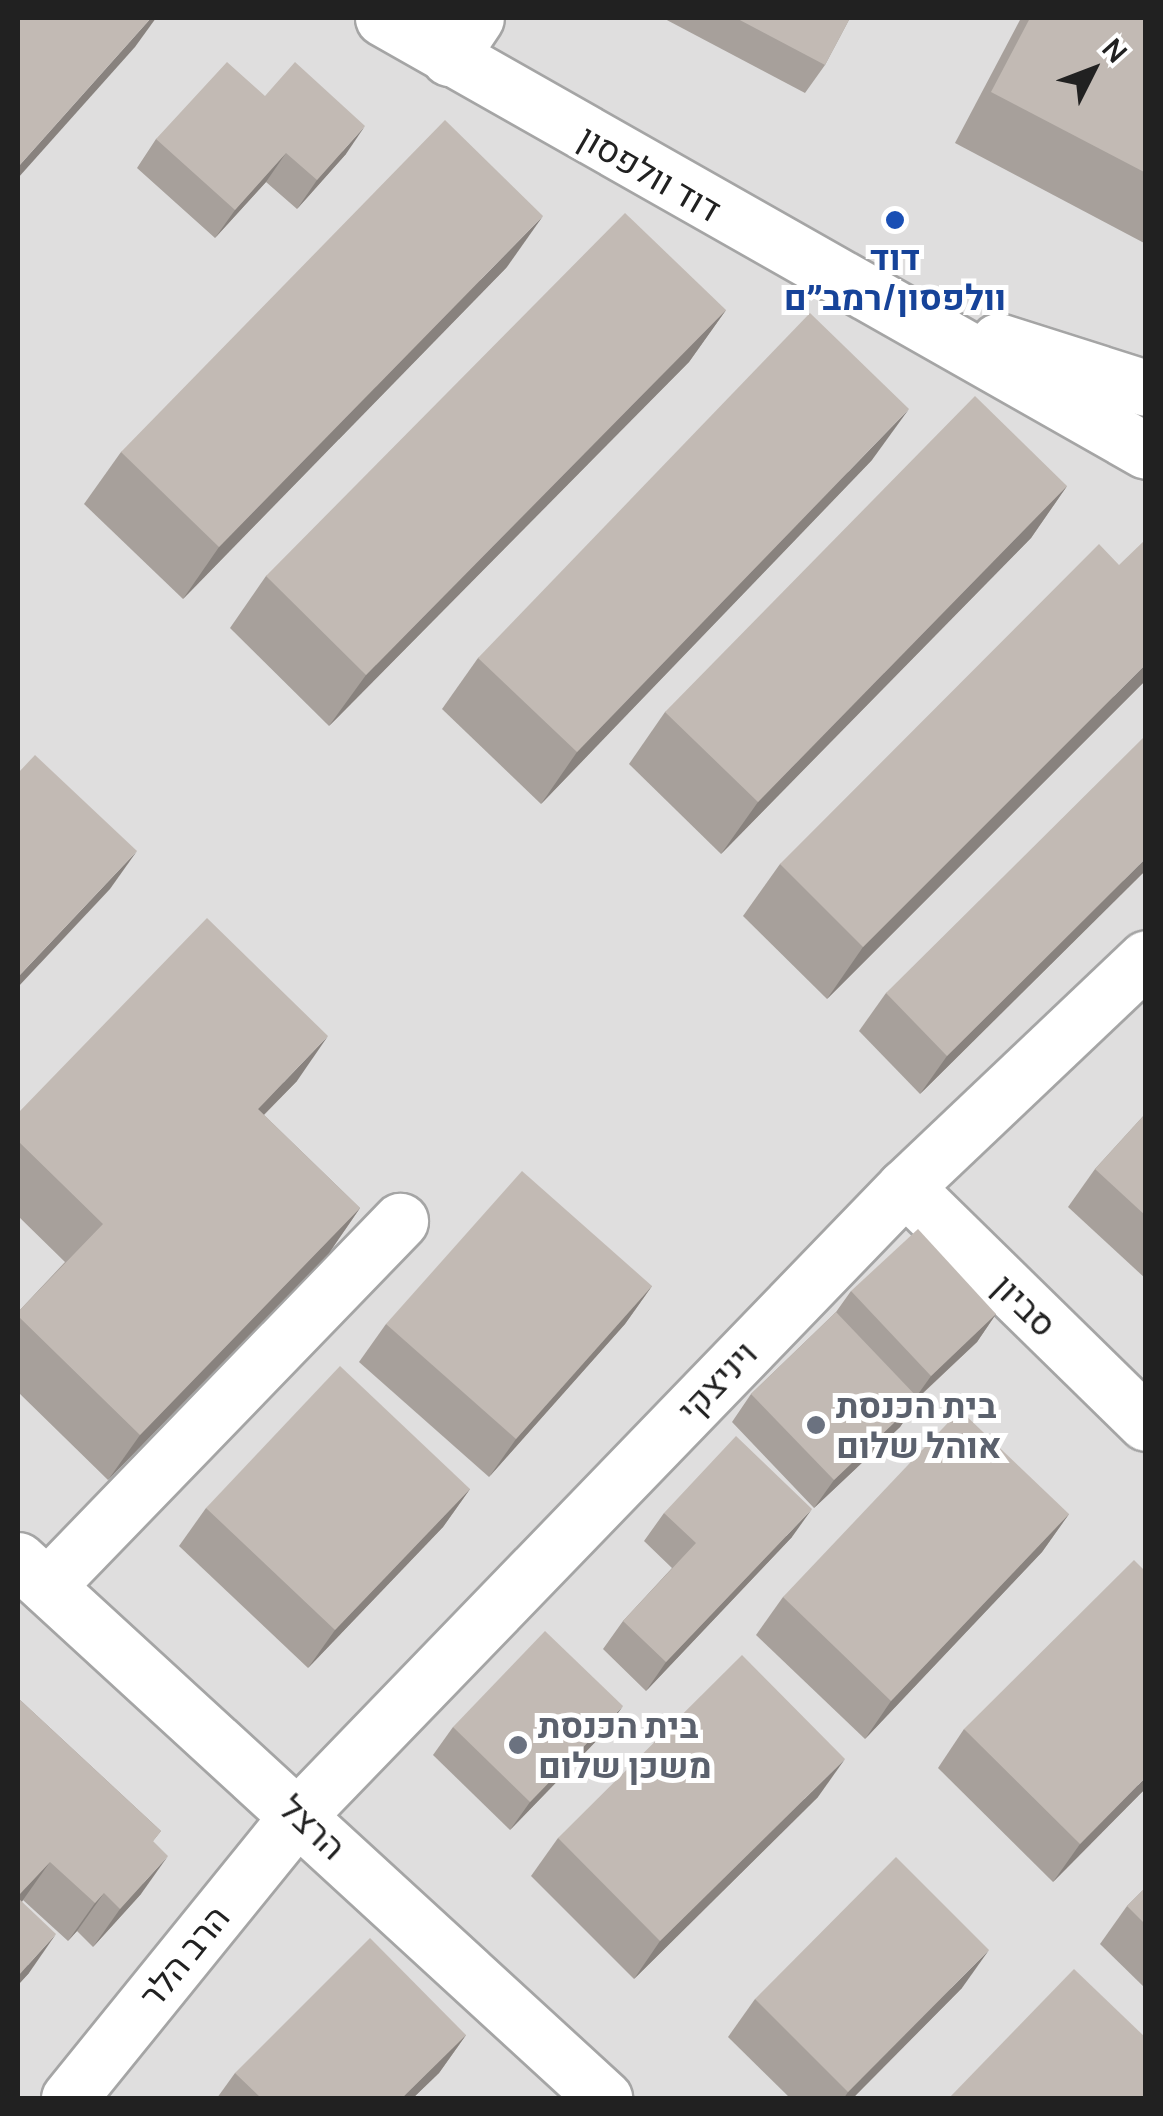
<!DOCTYPE html>
<html>
<head>
<meta charset="utf-8">
<style>
	body { margin:0 }
	#map { position:relative; width:1163px; height:2116px; overflow:hidden; background:#f1eee8; font-family:Manrope,Heebo,sans-serif }
	div>[style] { position:absolute }
	.residential>* { inset:0; background:#dfdede }
	.roads { filter:drop-shadow(2px 0 #a5a5a5) drop-shadow(-2px 0 #a5a5a5) drop-shadow(0 2px #a5a5a5) drop-shadow(0 -2px #a5a5a5) }
	.minor>* { height:55px; margin:-27.5px; padding:0 27.5px; transform-origin:27.5px; border-radius:27.5px; background:#fff }
	.wall>* { inset:0; background:#a7a09b }
	.shaded-wall>* { inset:0; background:#88827e }
	.building>* { inset:0; background:#c2bab4 }
	.dots>* { width:28px; height:28px; translate:-50% -50%; box-sizing:border-box; border:5px solid #fff; border-radius:50% }
	span { translate:-50% -50%; white-space:nowrap; text-align:center; line-height:1.15; -webkit-text-stroke:10px #fff; paint-order:stroke }
	.street-label { font-size:35px; color:#212121 }
	.transit-label { font-size:35px; color:#164399; font-weight:700 }
	.worship-label { font-size:35px; color:#5b616d; font-weight:700 }
	.left { translate:0 -50%; text-align:left }
	.frame { position:absolute; inset:0; border:20px solid #212121; pointer-events:none }
	.north { position:absolute; left:1043px; top:20px; width:100px; height:100px; -webkit-text-stroke:8px #fff; paint-order:stroke; rotate:48deg; font-size:28px; font-weight:700; line-height:40px; text-align:center; color:#212121 }
	.north::after { content:''; display:block; margin:auto; width:35px; height:45px; background:#212121; clip-path:polygon(50% 0,100% 100%,50% 72%,0 100%) }
</style>
</head>
<body>
<div id="map">
	<div class="residential">
		<div style="clip-path:polygon(18px 18px,1145px 18px,1145px 2098px,18px 2098px)"></div>
	</div>
	<div class="roads">
		<div class="minor">
			<div style="left:383px;top:18px;width:877px;rotate:29.57deg"></div>
			<div style="left:449px;top:58px;width:48px;rotate:-56deg"></div>
			<div style="left:998px;top:341px;width:155px;rotate:17.6deg"></div>
			<div style="left:905px;top:1187px;width:337px;rotate:44.4deg"></div>
			<div style="left:18px;top:1560px;width:796px;rotate:42.55deg"></div>
			<div style="left:47px;top:1586px;width:508px;rotate:-45.96deg"></div>
			<div style="left:69px;top:2098px;width:365px;rotate:-51deg"></div>
			<div style="left:299px;top:1814px;width:872px;rotate:-45.98deg"></div>
			<div style="left:905px;top:1187px;width:332px;rotate:-43.5deg"></div>
		</div>
	</div>
	<div class="wall">
		<div style="clip-path:polygon(663px 18px,850px 18px,825px 65px,805px 93px)"></div>
		<div style="clip-path:polygon(1021px 18px,1146px 18px,1146px 244px,955px 143px)"></div>
		<div style="clip-path:polygon(265px 96px,346px 154px,297px 209px,266px 182px,215px 238px,137px 168px,156px 139px)"></div>
		<div style="clip-path:polygon(507px 267px,183px 599px,84px 504px,121px 452px)"></div>
		<div style="clip-path:polygon(726px 310px,689px 362px,329px 726px,230px 628px,266px 576px)"></div>
		<div style="clip-path:polygon(872px 460px,541px 804px,442px 709px,478px 658px)"></div>
		<div style="clip-path:polygon(1067px 486px,1031px 538px,721px 854px,629px 764px,665px 712px)"></div>
		<div style="clip-path:polygon(1146px 680px,827px 999px,743px 916px,780px 864px)"></div>
		<div style="clip-path:polygon(1146px 870px,920px 1094px,859px 1031px,886px 993px)"></div>
		<div style="clip-path:polygon(297px 1081px,264px 1115px,360px 1208px,329px 1253px,108px 1480px,18px 1392px,18px 1312px,65px 1262px,18px 1216px,18px 1113px)"></div>
		<div style="clip-path:polygon(1146px 1113px,1146px 1279px,1068px 1207px,1095px 1169px)"></div>
		<div style="clip-path:polygon(652px 1286px,625px 1324px,489px 1477px,359px 1362px,386px 1324px)"></div>
		<div style="clip-path:polygon(851px 1291px,996px 1314px,977px 1342px,918px 1398px,919px 1399px,900px 1427px,814px 1508px,732px 1422px,751px 1394px,836px 1312px)"></div>
		<div style="clip-path:polygon(470px 1489px,443px 1527px,308px 1668px,179px 1546px,206px 1508px)"></div>
		<div style="clip-path:polygon(664px 1513px,792px 1537px,646px 1691px,603px 1649px,623px 1621px,672px 1568px,644px 1541px)"></div>
		<div style="clip-path:polygon(1069px 1514px,1042px 1552px,865px 1739px,756px 1635px,783px 1597px)"></div>
		<div style="clip-path:polygon(18px 1698px,161px 1831px,153px 1841px,141px 1894px,93px 1947px,77px 1931px,68px 1941px,23px 1900px,22px 1902px,29px 1973px,18px 1985px)"></div>
		<div style="clip-path:polygon(453px 1727px,603px 1734px,510px 1830px,433px 1755px)"></div>
		<div style="clip-path:polygon(964px 1729px,1146px 1788px,1053px 1882px,938px 1768px)"></div>
		<div style="clip-path:polygon(818px 1797px,634px 1979px,531px 1876px,558px 1838px)"></div>
		<div style="clip-path:polygon(1146px 1887px,1146px 1989px,1100px 1944px,1127px 1906px)"></div>
		<div style="clip-path:polygon(962px 1988px,853px 2098px,790px 2098px,728px 2037px,755px 1999px)"></div>
		<div style="clip-path:polygon(466px 2035px,439px 2073px,413px 2098px,217px 2098px,235px 2073px)"></div>
	</div>
	<div class="shaded-wall">
		<div style="clip-path:polygon(151px 18px,156px 18px,135px 47px,18px 178px,18px 167px)"></div>
		<div style="clip-path:polygon(365px 126px,346px 154px,297px 209px,317px 180px)"></div>
		<div style="clip-path:polygon(286px 153px,266px 182px,215px 238px,235px 210px)"></div>
		<div style="clip-path:polygon(543px 216px,507px 267px,183px 599px,219px 547px)"></div>
		<div style="clip-path:polygon(726px 310px,689px 362px,329px 726px,366px 675px)"></div>
		<div style="clip-path:polygon(909px 409px,872px 460px,541px 804px,577px 752px)"></div>
		<div style="clip-path:polygon(1067px 486px,1031px 538px,721px 854px,758px 802px)"></div>
		<div style="clip-path:polygon(1146px 664px,1146px 680px,827px 999px,863px 947px)"></div>
		<div style="clip-path:polygon(137px 851px,110px 889px,18px 987px,18px 977px)"></div>
		<div style="clip-path:polygon(1146px 858px,1146px 870px,920px 1094px,947px 1056px)"></div>
		<div style="clip-path:polygon(328px 1036px,297px 1081px,226px 1153px,258px 1109px)"></div>
		<div style="clip-path:polygon(360px 1208px,329px 1253px,108px 1480px,140px 1435px)"></div>
		<div style="clip-path:polygon(652px 1286px,625px 1324px,489px 1477px,516px 1439px)"></div>
		<div style="clip-path:polygon(996px 1314px,977px 1342px,911px 1404px,931px 1376px)"></div>
		<div style="clip-path:polygon(919px 1399px,900px 1427px,814px 1508px,834px 1480px)"></div>
		<div style="clip-path:polygon(470px 1489px,443px 1527px,308px 1668px,335px 1630px)"></div>
		<div style="clip-path:polygon(812px 1509px,792px 1537px,646px 1691px,666px 1662px)"></div>
		<div style="clip-path:polygon(1069px 1514px,1042px 1552px,865px 1739px,891px 1701px)"></div>
		<div style="clip-path:polygon(623px 1706px,603px 1734px,510px 1830px,530px 1802px)"></div>
		<div style="clip-path:polygon(845px 1759px,818px 1797px,634px 1979px,660px 1941px)"></div>
		<div style="clip-path:polygon(1146px 1777px,1146px 1788px,1053px 1882px,1080px 1844px)"></div>
		<div style="clip-path:polygon(168px 1856px,141px 1894px,93px 1947px,120px 1909px)"></div>
		<div style="clip-path:polygon(50px 1862px,23px 1900px,18px 1906px,18px 1896px)"></div>
		<div style="clip-path:polygon(104px 1893px,77px 1931px,68px 1941px,95px 1903px)"></div>
		<div style="clip-path:polygon(56px 1934px,29px 1973px,18px 1985px,18px 1976px)"></div>
		<div style="clip-path:polygon(989px 1950px,962px 1988px,853px 2098px,844px 2098px,848px 2092px)"></div>
		<div style="clip-path:polygon(466px 2035px,439px 2073px,413px 2098px,402px 2098px)"></div>
	</div>
	<div class="building">
		<div style="clip-path:polygon(18px 18px,151px 18px,18px 167px)"></div>
		<div style="clip-path:polygon(736px 18px,850px 18px,825px 65px)"></div>
		<div style="clip-path:polygon(1030px 18px,1146px 18px,1146px 173px,991px 92px)"></div>
		<div style="clip-path:polygon(227px 62px,265px 96px,295px 62px,365px 126px,317px 180px,286px 153px,235px 210px,156px 139px)"></div>
		<div style="clip-path:polygon(445px 120px,543px 216px,219px 547px,121px 452px)"></div>
		<div style="clip-path:polygon(625px 213px,726px 310px,366px 675px,266px 576px)"></div>
		<div style="clip-path:polygon(810px 313px,909px 409px,577px 752px,478px 658px)"></div>
		<div style="clip-path:polygon(975px 396px,1067px 486px,758px 802px,665px 712px)"></div>
		<div style="clip-path:polygon(1146px 539px,1146px 664px,863px 947px,780px 864px,1099px 544px,1119px 565px)"></div>
		<div style="clip-path:polygon(1146px 735px,1146px 858px,947px 1056px,886px 993px)"></div>
		<div style="clip-path:polygon(35px 755px,137px 851px,18px 977px,18px 773px)"></div>
		<div style="clip-path:polygon(207px 918px,328px 1036px,258px 1109px,360px 1208px,140px 1435px,18px 1316px,18px 1312px,103px 1224px,18px 1141px,18px 1113px)"></div>
		<div style="clip-path:polygon(1146px 1113px,1146px 1216px,1095px 1169px)"></div>
		<div style="clip-path:polygon(522px 1171px,652px 1286px,516px 1439px,386px 1324px)"></div>
		<div style="clip-path:polygon(918px 1229px,996px 1314px,931px 1376px,851px 1291px)"></div>
		<div style="clip-path:polygon(836px 1312px,919px 1399px,834px 1480px,751px 1394px)"></div>
		<div style="clip-path:polygon(340px 1366px,470px 1489px,335px 1630px,206px 1508px)"></div>
		<div style="clip-path:polygon(960px 1410px,1069px 1514px,891px 1701px,783px 1597px)"></div>
		<div style="clip-path:polygon(736px 1436px,812px 1509px,666px 1662px,623px 1621px,696px 1543px,664px 1513px)"></div>
		<div style="clip-path:polygon(1134px 1560px,1146px 1572px,1146px 1777px,1080px 1844px,964px 1729px)"></div>
		<div style="clip-path:polygon(545px 1631px,623px 1706px,530px 1802px,453px 1727px)"></div>
		<div style="clip-path:polygon(742px 1655px,845px 1759px,660px 1941px,558px 1838px)"></div>
		<div style="clip-path:polygon(18px 1698px,161px 1831px,153px 1841px,168px 1856px,120px 1909px,104px 1893px,95px 1903px,50px 1862px,18px 1896px)"></div>
		<div style="clip-path:polygon(896px 1857px,989px 1950px,848px 2092px,755px 1999px)"></div>
		<div style="clip-path:polygon(1146px 1887px,1146px 1925px,1127px 1906px)"></div>
		<div style="clip-path:polygon(18px 1898px,56px 1934px,18px 1976px)"></div>
		<div style="clip-path:polygon(370px 1938px,466px 2035px,402px 2098px,261px 2098px,235px 2073px)"></div>
		<div style="clip-path:polygon(1074px 1969px,1146px 2038px,1146px 2098px,949px 2098px)"></div>
	</div>
	<div class="dots">
		<div style="left:895px;top:220px;background:#1a4fb4"></div>
		<div style="left:816px;top:1425px;background:#6b7280"></div>
		<div style="left:518px;top:1745px;background:#6b7280"></div>
	</div>
	<div class="street-label">
		<span style="left:650px;top:173px;rotate:30deg">דוד וולפסון</span>
		<span style="left:1025px;top:1305px;rotate:44deg">סביון</span>
		<span style="left:717px;top:1381px;rotate:-46deg">ויניצקי</span>
		<span style="left:313px;top:1827px;rotate:43deg">הרצל</span>
		<span style="left:184px;top:1956px;rotate:-51deg">הרב הלר</span>
	</div>
	<div class="transit-label">
		<span style="left:895px;top:277px">דוד<br>וולפסון/רמב״ם</span>
	</div>
	<div class="worship-label">
		<span class="left" style="left:836px;top:1425px">בית הכנסת<br>אוהל שלום</span>
		<span class="left" style="left:538px;top:1745px">בית הכנסת<br>משכן שלום</span>
	</div>
	<div class="frame"></div>
	<div class="north">N</div>
</div>
</body>
</html>
